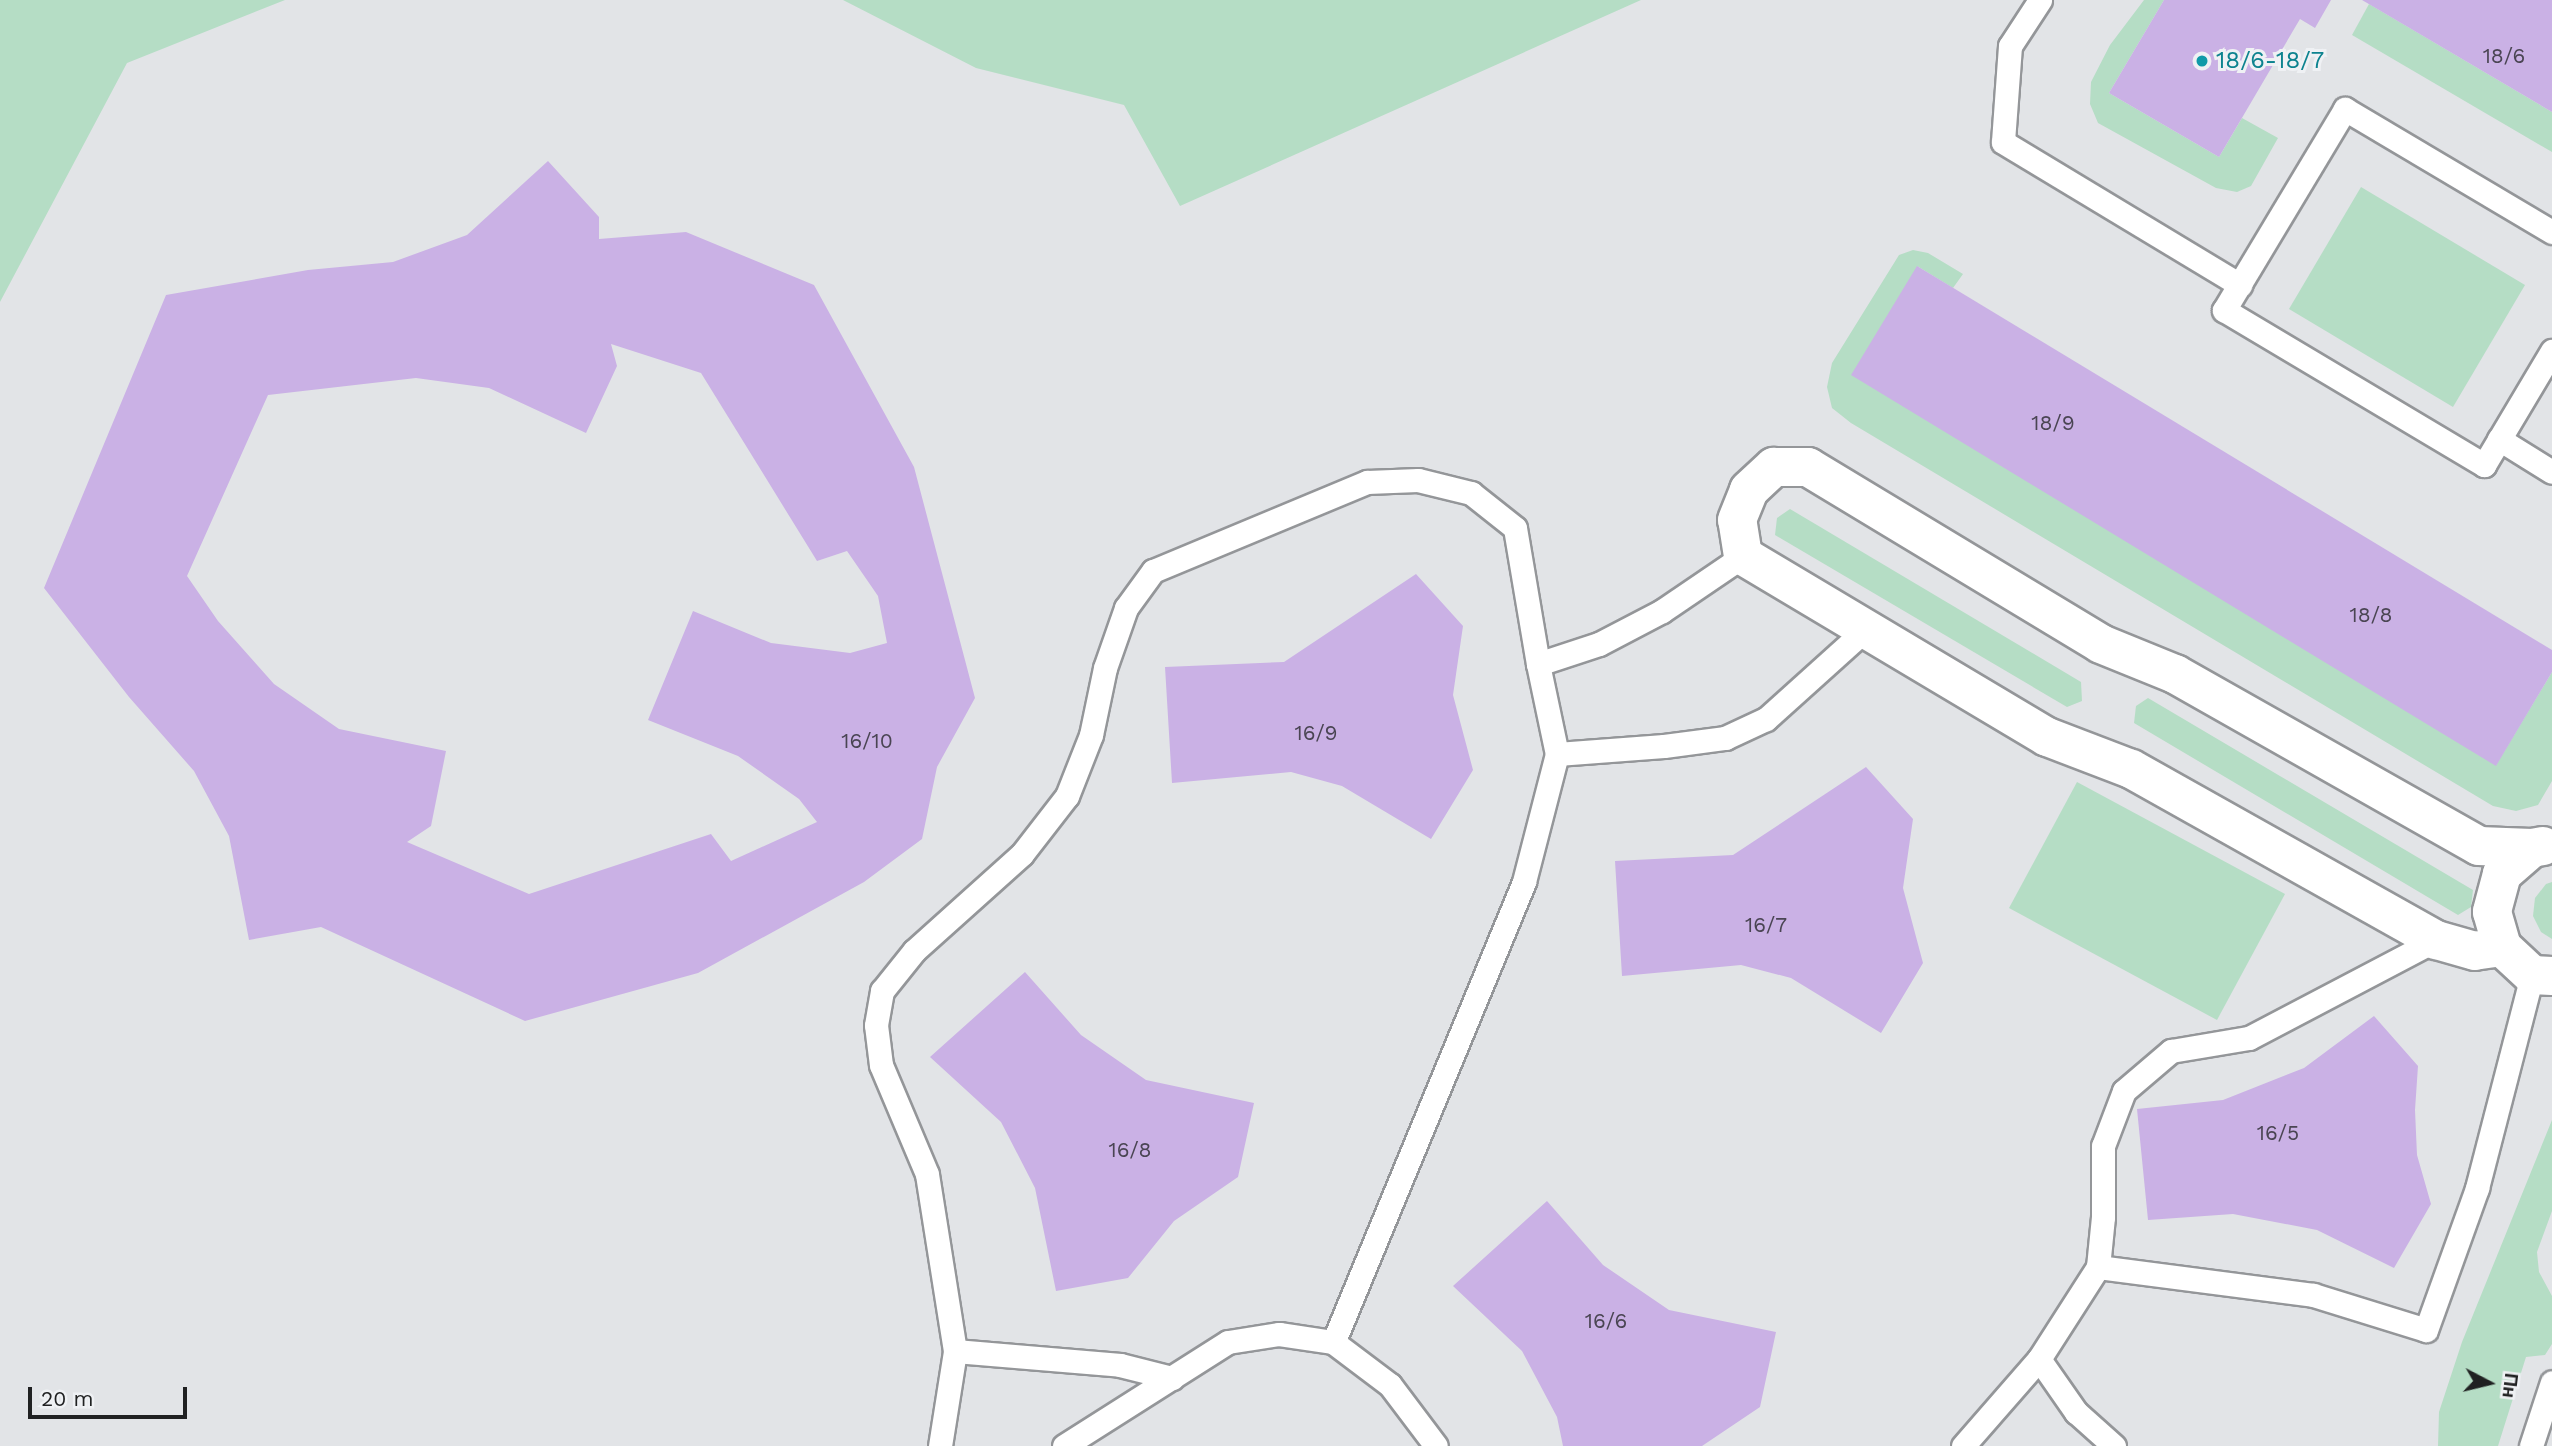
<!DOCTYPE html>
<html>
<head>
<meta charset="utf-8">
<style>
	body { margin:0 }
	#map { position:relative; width:2552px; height:1446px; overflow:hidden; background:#e2e4e7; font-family:"Work Sans",sans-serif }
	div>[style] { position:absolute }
	.green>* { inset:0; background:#b5ddc5 }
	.building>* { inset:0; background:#cab1e5 }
	.roads { filter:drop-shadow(2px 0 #949699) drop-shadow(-2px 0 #949699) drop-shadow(0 2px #949699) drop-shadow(0 -2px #949699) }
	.lane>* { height:23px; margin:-11.5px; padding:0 11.5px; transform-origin:11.5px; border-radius:11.5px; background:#fff }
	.street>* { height:38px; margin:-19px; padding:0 19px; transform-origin:19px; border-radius:19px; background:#fff }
	.dots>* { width:19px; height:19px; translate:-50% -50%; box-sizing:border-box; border:4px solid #eff1f4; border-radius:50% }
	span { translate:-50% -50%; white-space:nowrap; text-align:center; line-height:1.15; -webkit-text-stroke:6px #eff1f4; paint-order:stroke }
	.number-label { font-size:21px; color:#4a4553 }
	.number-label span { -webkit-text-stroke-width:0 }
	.culture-label { font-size:24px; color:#0d838f }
	.left { translate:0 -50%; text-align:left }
	.north { position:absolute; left:2454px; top:1348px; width:70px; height:70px; -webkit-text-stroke:5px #eff1f4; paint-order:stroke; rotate:97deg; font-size:19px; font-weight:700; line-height:28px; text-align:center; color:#202122 }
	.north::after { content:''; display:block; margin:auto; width:24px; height:32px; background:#202122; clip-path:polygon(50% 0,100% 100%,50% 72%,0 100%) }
	.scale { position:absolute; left:28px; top:1387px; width:159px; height:32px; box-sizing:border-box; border:4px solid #202122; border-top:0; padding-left:9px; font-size:21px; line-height:24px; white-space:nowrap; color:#202122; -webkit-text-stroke:5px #eff1f4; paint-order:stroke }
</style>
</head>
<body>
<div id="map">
	<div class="green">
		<div style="clip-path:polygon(0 0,285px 0,127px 63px,0 302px)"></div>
		<div style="clip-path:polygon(843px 0,1641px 0,1180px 206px,1124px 105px,976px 68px)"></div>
		<div style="clip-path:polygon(2144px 0,2164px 0,2109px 93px,2219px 157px,2242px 118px,2278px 138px,2251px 186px,2237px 192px,2216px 188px,2098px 123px,2090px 104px,2091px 82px,2110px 45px)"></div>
		<div style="clip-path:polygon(2369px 4px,2552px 112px,2552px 152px,2352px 35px)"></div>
		<div style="clip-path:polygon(2361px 187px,2525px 285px,2453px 407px,2289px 309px)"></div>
		<div style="clip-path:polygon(1913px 250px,1928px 253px,1963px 274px,1953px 288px,1917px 266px,2496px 765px,2552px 672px,2552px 781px,2538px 805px,2516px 811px,2493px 806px,1851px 423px,1832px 408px,1827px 387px,1832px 363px,1899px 255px)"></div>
		<div style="clip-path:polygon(1790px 509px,2081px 682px,2082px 701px,2067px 707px,1775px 535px,1777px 518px)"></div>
		<div style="clip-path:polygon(2148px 698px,2473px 890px,2471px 907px,2458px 915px,2134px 723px,2136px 706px)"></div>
		<div style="clip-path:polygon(2077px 782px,2285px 894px,2217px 1020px,2009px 908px)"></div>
		<div style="clip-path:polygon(2552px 882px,2552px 939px,2541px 932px,2533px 916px,2535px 898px,2546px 884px)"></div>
		<div style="clip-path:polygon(2552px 1120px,2552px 1211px,2537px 1252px,2539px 1272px,2552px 1296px,2552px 1344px,2545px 1355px,2526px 1357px,2498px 1446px,2438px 1446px,2439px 1412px,2462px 1342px)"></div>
	</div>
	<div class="building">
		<div style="clip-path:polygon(2164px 0,2331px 0,2315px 28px,2300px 19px,2219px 157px,2109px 93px)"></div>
		<div style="clip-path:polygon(2362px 0,2552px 0,2552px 112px)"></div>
		<div style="clip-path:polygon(evenodd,548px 161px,599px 217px,599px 239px,686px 232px,814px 285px,914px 467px,975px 698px,937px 767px,922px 839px,864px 882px,698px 973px,525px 1021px,321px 927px,249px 940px,229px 836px,194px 771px,129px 697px,44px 588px,166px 295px,308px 270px,393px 262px,467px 235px,548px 161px,611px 344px,701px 373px,817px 561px,847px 551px,878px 596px,887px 643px,850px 653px,771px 643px,693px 611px,648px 720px,738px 756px,799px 799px,817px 822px,731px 861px,711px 834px,529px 894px,407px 842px,431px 826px,446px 751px,339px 729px,274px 684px,218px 621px,187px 576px,268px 395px,416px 378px,489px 388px,586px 433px,617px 366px,611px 344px)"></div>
		<div style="clip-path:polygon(1917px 266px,2552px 650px,2552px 672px,2496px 766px,1851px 375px)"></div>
		<div style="clip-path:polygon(1416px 574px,1463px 626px,1453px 695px,1473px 770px,1431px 839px,1342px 786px,1291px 772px,1172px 783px,1165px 667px,1284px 662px)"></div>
		<div style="clip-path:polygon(1866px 767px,1913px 819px,1903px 888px,1923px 963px,1881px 1033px,1791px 978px,1741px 965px,1622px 976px,1615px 861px,1733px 855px)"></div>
		<div style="clip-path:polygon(1025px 972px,1081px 1035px,1146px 1080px,1254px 1103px,1238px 1177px,1174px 1221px,1128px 1278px,1056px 1291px,1035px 1188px,1001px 1122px,930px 1057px)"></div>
		<div style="clip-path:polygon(2374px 1016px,2418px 1066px,2415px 1110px,2417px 1155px,2431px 1204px,2394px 1268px,2317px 1230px,2233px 1214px,2148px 1220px,2137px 1109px,2223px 1100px,2304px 1068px)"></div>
		<div style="clip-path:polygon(1547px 1201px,1603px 1265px,1669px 1310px,1776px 1332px,1760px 1407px,1702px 1446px,1563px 1446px,1557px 1417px,1522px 1351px,1453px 1286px)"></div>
	</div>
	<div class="roads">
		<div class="lane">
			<div style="left:2040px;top:0;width:55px;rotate:123.1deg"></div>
			<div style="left:2010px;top:46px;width:96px;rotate:94.2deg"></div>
			<div style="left:2003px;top:142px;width:277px;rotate:31.1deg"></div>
			<div style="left:2552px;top:232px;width:241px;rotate:-149.3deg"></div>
			<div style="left:2345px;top:109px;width:235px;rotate:121deg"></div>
			<div style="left:2224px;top:310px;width:303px;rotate:30.8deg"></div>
			<div style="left:2484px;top:465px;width:133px;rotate:-59.2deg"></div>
			<div style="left:2499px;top:439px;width:62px;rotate:31.9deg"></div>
			<div style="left:1538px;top:664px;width:64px;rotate:-18.2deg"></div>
			<div style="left:1599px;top:644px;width:71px;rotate:-27.6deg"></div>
			<div style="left:1662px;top:611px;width:98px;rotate:-34.2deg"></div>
			<div style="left:1557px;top:754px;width:107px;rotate:-4.3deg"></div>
			<div style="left:1664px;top:746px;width:62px;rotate:-7.5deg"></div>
			<div style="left:1725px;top:738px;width:45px;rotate:-24.9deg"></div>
			<div style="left:1766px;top:719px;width:135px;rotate:-42deg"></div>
			<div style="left:2098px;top:1267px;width:217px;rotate:7.4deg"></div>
			<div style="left:2313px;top:1295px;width:118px;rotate:17.2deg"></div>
			<div style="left:2426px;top:1330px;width:151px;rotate:-70.2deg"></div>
			<div style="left:2477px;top:1188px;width:220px;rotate:-75.5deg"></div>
			<div style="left:955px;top:1351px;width:166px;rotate:4.8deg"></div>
			<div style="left:1120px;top:1365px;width:54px;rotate:14deg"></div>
			<div style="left:2039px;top:1359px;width:65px;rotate:55.1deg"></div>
			<div style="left:2076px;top:1412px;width:51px;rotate:41.8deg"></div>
			<div style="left:940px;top:1446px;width:96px;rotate:-81deg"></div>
			<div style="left:955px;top:1351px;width:179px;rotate:-99deg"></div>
			<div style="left:927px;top:1174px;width:118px;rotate:-112.9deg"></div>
			<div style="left:881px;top:1065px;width:40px;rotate:-97.1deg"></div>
			<div style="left:876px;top:1025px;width:35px;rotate:-80deg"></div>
			<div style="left:882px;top:991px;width:51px;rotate:-51.3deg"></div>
			<div style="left:914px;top:951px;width:145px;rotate:-41.9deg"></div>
			<div style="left:1022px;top:854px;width:73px;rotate:-52.2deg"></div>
			<div style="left:1067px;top:796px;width:66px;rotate:-68.5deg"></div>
			<div style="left:1091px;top:735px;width:68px;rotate:-78.2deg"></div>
			<div style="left:1105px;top:668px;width:64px;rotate:-70.7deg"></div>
			<div style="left:1126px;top:608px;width:46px;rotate:-53.9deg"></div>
			<div style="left:1153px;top:571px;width:232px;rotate:-22.6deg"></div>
			<div style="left:1367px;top:482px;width:51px;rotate:-2.2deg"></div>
			<div style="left:1418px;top:480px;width:55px;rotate:13.8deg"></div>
			<div style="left:1471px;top:493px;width:56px;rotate:38.5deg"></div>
			<div style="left:1515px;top:528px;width:138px;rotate:80.4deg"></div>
			<div style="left:1538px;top:664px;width:92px;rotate:78.1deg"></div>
			<div style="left:1557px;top:754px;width:132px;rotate:104.5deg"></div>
			<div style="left:1524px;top:882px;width:498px;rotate:112.5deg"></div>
			<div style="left:1064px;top:1446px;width:194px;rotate:-32.4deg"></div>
			<div style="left:1228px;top:1342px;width:52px;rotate:-8.9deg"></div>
			<div style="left:1279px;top:1334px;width:55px;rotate:8.4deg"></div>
			<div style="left:1333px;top:1342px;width:71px;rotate:37deg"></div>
			<div style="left:1390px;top:1385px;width:76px;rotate:53deg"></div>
			<div style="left:1963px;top:1446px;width:116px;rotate:-48.9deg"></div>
			<div style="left:2039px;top:1359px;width:109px;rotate:-57.3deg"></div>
			<div style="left:2098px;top:1267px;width:50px;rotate:-84.3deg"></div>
			<div style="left:2103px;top:1217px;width:71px;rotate:-90deg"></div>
			<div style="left:2103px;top:1146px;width:59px;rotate:-69.1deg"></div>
			<div style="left:2124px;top:1091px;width:62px;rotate:-40.4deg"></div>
			<div style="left:2171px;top:1051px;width:79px;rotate:-9.5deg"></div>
			<div style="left:2249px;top:1038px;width:211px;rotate:-27.7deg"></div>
			<div style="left:2531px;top:1446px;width:67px;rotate:-71.8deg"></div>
		</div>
		<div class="street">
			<div style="left:2543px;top:846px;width:11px;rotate:170deg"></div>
			<div style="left:2532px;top:848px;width:40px;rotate:139deg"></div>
			<div style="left:2502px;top:874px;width:39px;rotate:105deg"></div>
			<div style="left:2492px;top:912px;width:36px;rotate:74deg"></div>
			<div style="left:2502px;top:947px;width:41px;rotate:43deg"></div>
			<div style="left:2532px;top:975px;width:20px;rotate:3deg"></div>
			<div style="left:2502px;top:947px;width:27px;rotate:172deg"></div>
			<div style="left:2475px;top:951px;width:41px;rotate:-164.2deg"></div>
			<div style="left:2436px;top:940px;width:350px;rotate:-150.7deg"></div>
			<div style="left:2131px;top:769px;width:90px;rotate:-159.1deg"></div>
			<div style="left:2047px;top:737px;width:354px;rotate:-149.2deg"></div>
			<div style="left:1743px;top:556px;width:36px;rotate:-99deg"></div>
			<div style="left:1737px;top:520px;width:32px;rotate:-68deg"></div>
			<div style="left:1749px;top:490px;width:34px;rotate:-43deg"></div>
			<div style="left:1774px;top:467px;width:34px"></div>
			<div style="left:1808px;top:467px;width:342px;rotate:31.1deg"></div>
			<div style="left:2101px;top:644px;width:80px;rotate:22.1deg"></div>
			<div style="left:2175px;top:674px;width:349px;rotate:29.5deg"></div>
			<div style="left:2479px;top:846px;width:53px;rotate:2.2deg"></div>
		</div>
	</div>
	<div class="dots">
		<div style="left:2202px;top:61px;background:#0f9aa8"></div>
	</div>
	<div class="number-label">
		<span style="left:2504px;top:56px">18/6</span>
		<span style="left:2053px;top:423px">18/9</span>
		<span style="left:2371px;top:615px">18/8</span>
		<span style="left:1316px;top:733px">16/9</span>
		<span style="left:867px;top:741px">16/10</span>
		<span style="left:1766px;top:925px">16/7</span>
		<span style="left:2278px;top:1133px">16/5</span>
		<span style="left:1130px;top:1150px">16/8</span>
		<span style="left:1606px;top:1321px">16/6</span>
	</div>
	<div class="culture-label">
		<span class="left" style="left:2216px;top:61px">18/6-18/7</span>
	</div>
	<div class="north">Пн</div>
	<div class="scale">20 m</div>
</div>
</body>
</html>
